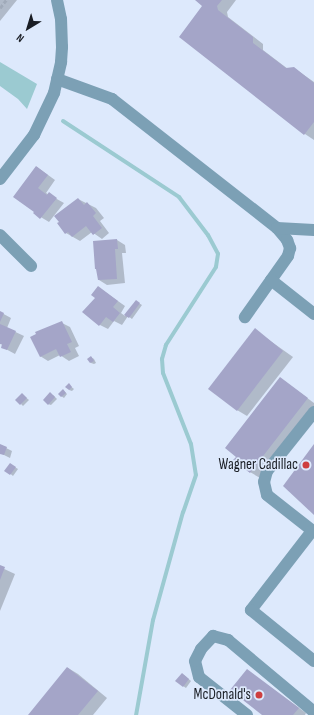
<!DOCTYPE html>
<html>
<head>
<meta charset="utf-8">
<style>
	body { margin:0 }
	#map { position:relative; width:314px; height:715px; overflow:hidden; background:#dde9fc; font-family:"Sofia Sans Condensed",sans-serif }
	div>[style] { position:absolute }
	.water>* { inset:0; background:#9bcad1 }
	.shadow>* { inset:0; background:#0003 }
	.stream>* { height:4px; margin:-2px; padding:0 2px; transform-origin:2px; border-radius:2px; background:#9bcad1 }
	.building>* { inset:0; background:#a4a5c8 }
	.path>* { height:2.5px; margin-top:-1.25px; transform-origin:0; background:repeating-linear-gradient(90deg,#a0aab9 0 4px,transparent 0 6px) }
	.minor>* { height:12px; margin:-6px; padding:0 6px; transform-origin:6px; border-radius:6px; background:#7ca0b5 }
	.dots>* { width:11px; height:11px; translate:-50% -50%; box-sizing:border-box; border:2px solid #dde9fc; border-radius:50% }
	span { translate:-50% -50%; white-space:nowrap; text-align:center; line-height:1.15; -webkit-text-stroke:3.5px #dde9fc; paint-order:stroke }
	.poi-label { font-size:15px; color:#191d24 }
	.right { translate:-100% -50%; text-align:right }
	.north { position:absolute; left:8px; top:8px; width:40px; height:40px; -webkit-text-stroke:3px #dde9fc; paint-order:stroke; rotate:218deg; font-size:11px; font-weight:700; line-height:16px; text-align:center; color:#191d24 }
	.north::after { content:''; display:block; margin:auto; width:14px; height:18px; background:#191d24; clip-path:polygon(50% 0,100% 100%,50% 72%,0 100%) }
</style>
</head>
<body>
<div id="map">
	<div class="water">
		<div style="clip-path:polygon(0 62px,37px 84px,27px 109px,18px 99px,0 86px)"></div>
	</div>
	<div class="shadow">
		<div style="clip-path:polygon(0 0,17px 0,0 21px)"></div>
		<div style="clip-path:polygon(197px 0,236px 0,227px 12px,228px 17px,263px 44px,263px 50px,288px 69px,294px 68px,314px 82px,314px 140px,305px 134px,203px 5px)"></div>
		<div style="clip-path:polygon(37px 167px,55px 180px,46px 193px,64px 203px,49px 222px,34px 213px)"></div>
		<div style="clip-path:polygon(78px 199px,96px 208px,104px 218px,100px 221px,109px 233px,102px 239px,92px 232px,80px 241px,66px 233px,58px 224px)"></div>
		<div style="clip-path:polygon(117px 240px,125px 245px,126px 253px,122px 253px,125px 283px,107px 285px,99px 280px,98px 270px,96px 269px)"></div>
		<div style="clip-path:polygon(98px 287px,125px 306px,121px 313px,125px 316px,137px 302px,142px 305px,132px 319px,128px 316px,122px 325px,114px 321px,108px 329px,100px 325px,96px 298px)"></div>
		<div style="clip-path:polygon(0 312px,11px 318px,7px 328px,24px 336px,15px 354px,2px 347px,3px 345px,0 344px)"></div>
		<div style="clip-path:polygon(62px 323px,70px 327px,79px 346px,75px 348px,79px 356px,69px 361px,60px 355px,48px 361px,40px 356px)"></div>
		<div style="clip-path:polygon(255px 330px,293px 357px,247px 416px,237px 410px)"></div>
		<div style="clip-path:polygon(91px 357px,94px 359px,96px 363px,94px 364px,91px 363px,89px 359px)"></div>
		<div style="clip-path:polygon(280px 378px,314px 403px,314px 409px,260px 478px,250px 472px)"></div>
		<div style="clip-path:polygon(69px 385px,74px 389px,72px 391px,69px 390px)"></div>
		<div style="clip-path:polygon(63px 390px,67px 394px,64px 398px,61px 396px)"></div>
		<div style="clip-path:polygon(53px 395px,57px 399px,51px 405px,48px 404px)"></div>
		<div style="clip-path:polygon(24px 396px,29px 400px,23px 406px,21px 404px)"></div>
		<div style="clip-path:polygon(0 445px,12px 451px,10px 458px,0 453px)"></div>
		<div style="clip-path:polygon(13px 466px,18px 469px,13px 476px,6px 470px)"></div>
		<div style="clip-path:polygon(0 567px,15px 574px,0 611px)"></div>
		<div style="clip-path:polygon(68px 668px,78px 674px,107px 698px,93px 715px,29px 715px)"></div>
		<div style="clip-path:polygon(247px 670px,306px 713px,305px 715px,263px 715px)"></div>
		<div style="clip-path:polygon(184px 675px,191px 681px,186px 688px,183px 686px)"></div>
	</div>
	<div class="stream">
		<div style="left:63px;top:121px;width:139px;rotate:33.2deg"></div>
		<div style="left:179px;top:197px;width:48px;rotate:52.7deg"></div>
		<div style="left:208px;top:235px;width:21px;rotate:62deg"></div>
		<div style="left:218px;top:254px;width:13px;rotate:99deg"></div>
		<div style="left:216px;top:267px;width:93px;rotate:122.7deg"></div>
		<div style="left:166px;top:345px;width:15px;rotate:106deg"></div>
		<div style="left:162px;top:359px;width:14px;rotate:86deg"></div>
		<div style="left:163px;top:373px;width:76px;rotate:68.5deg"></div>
		<div style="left:191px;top:444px;width:31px;rotate:81deg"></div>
		<div style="left:196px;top:475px;width:39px;rotate:109deg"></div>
		<div style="left:183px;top:512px;width:112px;rotate:105.5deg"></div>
		<div style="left:153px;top:620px;width:97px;rotate:100.1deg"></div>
	</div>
	<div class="building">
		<div style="clip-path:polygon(195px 0,222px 0,217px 6px,218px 10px,253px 37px,253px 43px,286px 68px,294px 67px,314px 83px,314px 122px,304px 135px,179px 37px,202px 6px)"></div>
		<div style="clip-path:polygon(36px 166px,48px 175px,38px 188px,47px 195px,49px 192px,57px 198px,40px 219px,33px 213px,34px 212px,13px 197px)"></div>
		<div style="clip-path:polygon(78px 198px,84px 205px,87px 202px,96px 213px,93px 216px,102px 228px,93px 235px,86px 226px,72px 237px,68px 232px,65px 234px,57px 223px,59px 222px,54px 216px)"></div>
		<div style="clip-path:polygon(117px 239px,118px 249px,115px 249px,117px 279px,98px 280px,96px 269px,95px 269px,93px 241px)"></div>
		<div style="clip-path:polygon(98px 286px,118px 301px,113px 307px,120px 313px,113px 322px,106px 317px,99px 326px,82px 312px,95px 298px,91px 295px)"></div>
		<div style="clip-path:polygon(136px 300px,140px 303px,129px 318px,124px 315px)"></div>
		<div style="clip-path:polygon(0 311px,4px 313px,0 322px)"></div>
		<div style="clip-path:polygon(62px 321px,72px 342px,67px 344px,71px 352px,60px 357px,56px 349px,40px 357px,30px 337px,36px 334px,35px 332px)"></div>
		<div style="clip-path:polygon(0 324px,16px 331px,7px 350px,1px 348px,2px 344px,0 344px)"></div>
		<div style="clip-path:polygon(255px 328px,283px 351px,237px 411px,208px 389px)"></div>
		<div style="clip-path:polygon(91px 356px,94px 361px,90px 363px,87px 359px)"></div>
		<div style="clip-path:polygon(280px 377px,308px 398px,250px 473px,233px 460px,236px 457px,225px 448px)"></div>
		<div style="clip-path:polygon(69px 383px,72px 387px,69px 390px,65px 387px)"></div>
		<div style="clip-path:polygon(63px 389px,66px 393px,61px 397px,58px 394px)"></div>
		<div style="clip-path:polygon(50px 392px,55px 397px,48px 405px,43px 400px)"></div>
		<div style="clip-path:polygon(22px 393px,27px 398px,20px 405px,15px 400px)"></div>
		<div style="clip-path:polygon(0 444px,7px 447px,4px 455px,0 454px)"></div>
		<div style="clip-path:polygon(314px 444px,314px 515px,283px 486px)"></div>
		<div style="clip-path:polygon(10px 463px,16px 467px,10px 475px,4px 471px)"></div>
		<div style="clip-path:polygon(0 565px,5px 567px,0 580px)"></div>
		<div style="clip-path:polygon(67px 667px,98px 691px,78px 715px,28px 715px)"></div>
		<div style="clip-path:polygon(247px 669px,299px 708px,293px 715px,262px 715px,230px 690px)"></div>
		<div style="clip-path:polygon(182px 673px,189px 679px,183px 687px,175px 681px)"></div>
	</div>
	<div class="path">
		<div style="left:0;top:8px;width:10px;rotate:-53deg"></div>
	</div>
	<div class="minor">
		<div style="left:57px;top:79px;width:59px;rotate:20deg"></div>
		<div style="left:112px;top:99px;width:209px;rotate:38deg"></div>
		<div style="left:277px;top:228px;width:16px;rotate:50deg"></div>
		<div style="left:287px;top:240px;width:9px;rotate:69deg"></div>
		<div style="left:290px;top:248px;width:8px;rotate:104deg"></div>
		<div style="left:288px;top:256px;width:75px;rotate:125.2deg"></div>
		<div style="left:0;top:179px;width:56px;rotate:-52.3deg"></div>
		<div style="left:34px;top:135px;width:47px;rotate:-64.5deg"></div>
		<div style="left:54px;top:93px;width:32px;rotate:-77deg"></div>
		<div style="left:61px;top:62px;width:15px;rotate:-86deg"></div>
		<div style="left:62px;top:47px;width:28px;rotate:-92deg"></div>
		<div style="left:61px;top:19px;width:19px;rotate:-102deg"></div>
		<div style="left:277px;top:228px;width:37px;rotate:3deg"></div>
		<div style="left:0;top:235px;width:44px;rotate:45deg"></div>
		<div style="left:271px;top:280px;width:55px;rotate:38.3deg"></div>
		<div style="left:314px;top:412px;width:75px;rotate:128.5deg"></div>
		<div style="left:267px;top:471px;width:11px;rotate:105deg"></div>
		<div style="left:264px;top:482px;width:13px;rotate:77deg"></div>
		<div style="left:267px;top:495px;width:60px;rotate:38.2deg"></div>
		<div style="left:312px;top:531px;width:100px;rotate:127.7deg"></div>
		<div style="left:251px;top:610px;width:81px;rotate:39deg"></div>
		<div style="left:247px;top:715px;width:61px;rotate:-141.6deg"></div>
		<div style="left:199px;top:677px;width:16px;rotate:-104deg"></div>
		<div style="left:195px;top:661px;width:13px;rotate:-63deg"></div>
		<div style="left:201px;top:649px;width:18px;rotate:-47deg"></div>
		<div style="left:213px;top:636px;width:16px;rotate:15deg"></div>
		<div style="left:228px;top:640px;width:112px;rotate:39.9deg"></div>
	</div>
	<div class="dots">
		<div style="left:306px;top:465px;background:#ce3f40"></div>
		<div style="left:259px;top:695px;background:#ce3f40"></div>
	</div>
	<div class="poi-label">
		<span class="right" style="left:298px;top:465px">Wagner Cadillac</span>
		<span class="right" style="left:251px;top:695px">McDonald's</span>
	</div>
	<div class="north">N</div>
</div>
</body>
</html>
